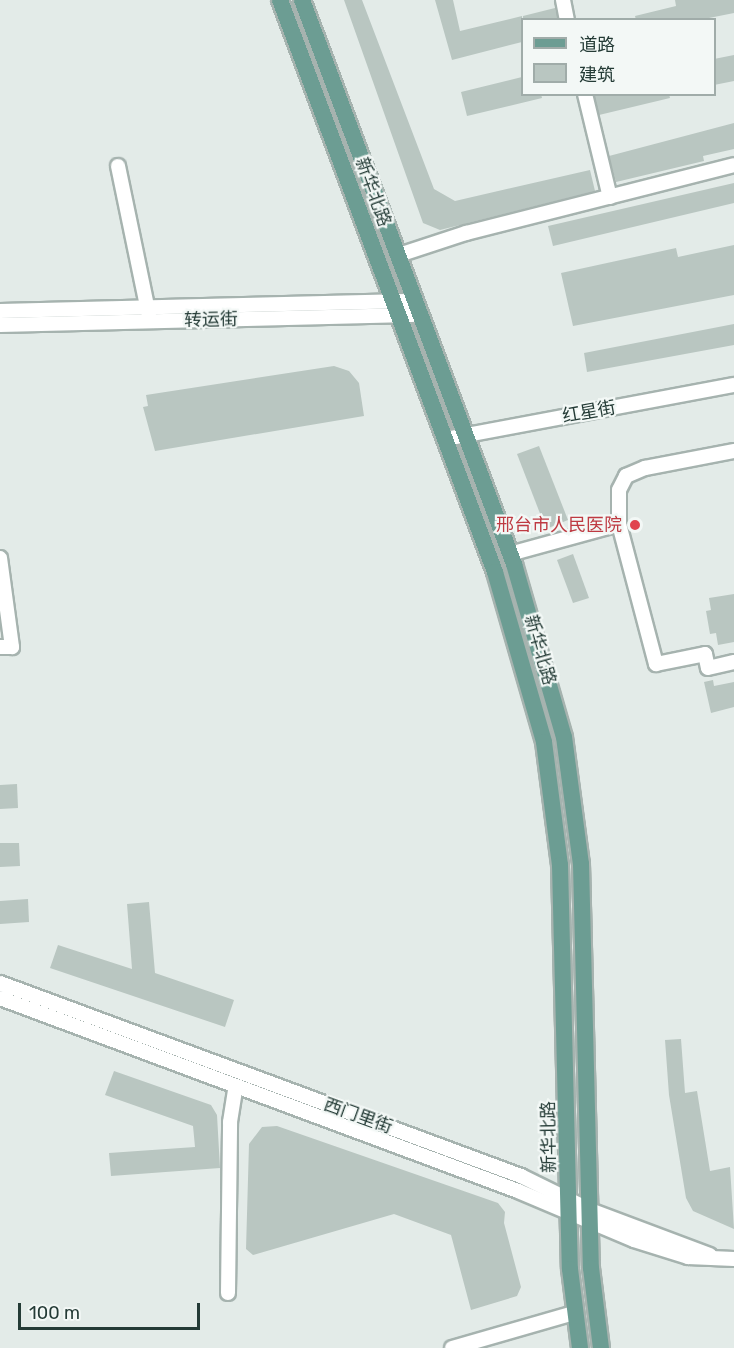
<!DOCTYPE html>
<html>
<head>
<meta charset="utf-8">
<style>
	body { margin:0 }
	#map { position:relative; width:734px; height:1348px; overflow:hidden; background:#e3ebe8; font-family:Rubik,"Noto Sans SC",sans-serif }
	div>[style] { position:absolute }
	.building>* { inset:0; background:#b9c6c1 }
	.roads { filter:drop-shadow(2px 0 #a6b3af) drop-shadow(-2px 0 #a6b3af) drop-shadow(0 2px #a6b3af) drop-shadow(0 -2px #a6b3af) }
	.minor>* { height:14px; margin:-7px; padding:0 7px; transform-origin:7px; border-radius:7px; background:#fff }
	.major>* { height:16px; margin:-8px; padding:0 8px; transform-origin:8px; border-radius:8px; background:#6c9d93 }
	.dots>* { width:16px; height:16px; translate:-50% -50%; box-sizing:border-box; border:3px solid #f3f8f6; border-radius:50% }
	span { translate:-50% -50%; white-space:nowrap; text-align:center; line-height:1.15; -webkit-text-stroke:4.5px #f3f8f6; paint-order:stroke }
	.street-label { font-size:18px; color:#243b36 }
	.health-label { font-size:18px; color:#be3a42 }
	.right { translate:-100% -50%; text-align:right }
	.legend { position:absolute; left:521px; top:18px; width:195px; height:78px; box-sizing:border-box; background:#f3f8f6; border:2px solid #a0aca9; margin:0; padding:8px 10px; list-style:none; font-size:18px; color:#243b36 }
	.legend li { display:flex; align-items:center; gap:12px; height:30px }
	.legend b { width:30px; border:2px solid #a0aca9 }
	.scale { position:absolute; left:18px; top:1303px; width:182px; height:27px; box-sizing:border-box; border:3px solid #243b36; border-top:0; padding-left:8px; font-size:18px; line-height:21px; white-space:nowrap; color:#243b36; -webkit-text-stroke:4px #f3f8f6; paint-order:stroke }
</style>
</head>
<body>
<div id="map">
	<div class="building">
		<div style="clip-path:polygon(344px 0,362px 0,434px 189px,455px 201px,590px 170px,595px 191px,440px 230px,423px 223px)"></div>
		<div style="clip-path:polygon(435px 0,453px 0,460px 31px,522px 16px,522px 42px,452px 60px)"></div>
		<div style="clip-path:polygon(675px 0,734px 0,734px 13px,699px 20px,636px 20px,635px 16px,676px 6px)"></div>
		<div style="clip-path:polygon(555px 8px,558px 20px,523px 20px,523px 16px)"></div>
		<div style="clip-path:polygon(734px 55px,734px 81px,714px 85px,714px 59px)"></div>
		<div style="clip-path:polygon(522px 77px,522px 94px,541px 94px,542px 98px,467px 116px,461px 92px)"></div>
		<div style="clip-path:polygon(594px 94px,669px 94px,670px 98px,599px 115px)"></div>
		<div style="clip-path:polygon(734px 123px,734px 149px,703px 156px,704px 161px,616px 182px,609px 156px)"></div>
		<div style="clip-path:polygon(734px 183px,734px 203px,553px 246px,548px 226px)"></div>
		<div style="clip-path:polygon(734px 245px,734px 295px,573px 326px,561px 273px,676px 248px,678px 257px)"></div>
		<div style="clip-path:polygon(734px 324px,734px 345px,587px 372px,584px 353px)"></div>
		<div style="clip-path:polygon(334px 366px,349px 371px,359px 383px,364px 416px,155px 451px,143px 407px,148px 406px,146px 395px)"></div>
		<div style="clip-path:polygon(539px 446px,568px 520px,546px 529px,517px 454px)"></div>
		<div style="clip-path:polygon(573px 554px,589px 598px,573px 603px,557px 560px)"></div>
		<div style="clip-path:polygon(734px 594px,734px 642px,718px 645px,716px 633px,710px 634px,706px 611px,711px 610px,709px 598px)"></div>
		<div style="clip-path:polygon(713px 680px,714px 686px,734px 682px,734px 707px,711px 713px,704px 682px)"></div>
		<div style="clip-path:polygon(17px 784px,18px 808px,0 809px,0 785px)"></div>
		<div style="clip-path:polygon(0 843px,19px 843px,20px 866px,0 867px)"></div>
		<div style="clip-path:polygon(28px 899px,29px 922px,0 924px,0 901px)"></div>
		<div style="clip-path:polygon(149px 902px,155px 973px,234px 1000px,225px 1027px,50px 968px,58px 945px,132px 969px,127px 904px)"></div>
		<div style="clip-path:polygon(681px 1039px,685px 1093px,697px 1091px,710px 1171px,730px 1167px,734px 1229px,693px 1211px,686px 1198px,669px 1095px,665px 1040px)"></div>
		<div style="clip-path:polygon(114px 1071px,211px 1105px,217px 1115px,220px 1168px,111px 1176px,109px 1153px,195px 1147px,193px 1126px,105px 1095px)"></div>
		<div style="clip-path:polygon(277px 1126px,498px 1203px,505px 1212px,504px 1223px,521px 1287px,517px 1296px,471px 1310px,451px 1235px,394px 1214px,253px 1255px,246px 1249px,249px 1144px,262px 1127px)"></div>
	</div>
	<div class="roads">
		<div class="minor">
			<div style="left:563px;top:0;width:20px;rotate:79deg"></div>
			<div style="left:585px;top:94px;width:106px;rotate:76.4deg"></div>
			<div style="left:118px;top:166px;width:153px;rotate:78.3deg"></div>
			<div style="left:399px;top:255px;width:71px;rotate:-18.2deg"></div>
			<div style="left:466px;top:233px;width:276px;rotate:-14.2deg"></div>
			<div style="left:0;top:311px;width:416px;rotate:-1.4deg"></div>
			<div style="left:0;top:325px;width:421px;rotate:-1.4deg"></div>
			<div style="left:445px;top:439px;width:294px;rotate:-10.6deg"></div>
			<div style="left:619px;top:524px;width:34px;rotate:-90deg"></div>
			<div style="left:619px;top:490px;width:16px;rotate:-63deg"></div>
			<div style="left:626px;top:476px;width:21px;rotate:-23deg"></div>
			<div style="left:645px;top:468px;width:91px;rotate:-10.8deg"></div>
			<div style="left:510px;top:554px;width:113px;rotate:-15.4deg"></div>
			<div style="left:619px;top:524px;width:145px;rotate:75.2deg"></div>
			<div style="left:656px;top:664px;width:50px;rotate:-11.5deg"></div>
			<div style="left:705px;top:654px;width:14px;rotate:78deg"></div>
			<div style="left:708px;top:668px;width:27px;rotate:-13deg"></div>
			<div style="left:0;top:558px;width:90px;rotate:82.3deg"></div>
			<div style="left:12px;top:647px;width:12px;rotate:180deg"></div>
			<div style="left:0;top:983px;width:556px;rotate:20.33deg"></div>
			<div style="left:521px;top:1176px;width:77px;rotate:26.2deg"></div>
			<div style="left:590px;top:1210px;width:128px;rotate:20.6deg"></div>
			<div style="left:0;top:998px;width:553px;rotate:20.43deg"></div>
			<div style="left:518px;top:1191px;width:126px;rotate:22.9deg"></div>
			<div style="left:634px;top:1240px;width:57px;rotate:17.5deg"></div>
			<div style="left:688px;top:1257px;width:46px;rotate:2.5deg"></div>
			<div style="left:228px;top:1293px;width:171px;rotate:-89.3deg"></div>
			<div style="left:230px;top:1122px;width:36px;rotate:-81deg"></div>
			<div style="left:452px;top:1348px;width:127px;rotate:-16deg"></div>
		</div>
		<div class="major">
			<div style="left:280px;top:0;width:611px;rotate:69.4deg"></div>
			<div style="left:495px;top:572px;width:177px;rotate:73.9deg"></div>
			<div style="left:544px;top:742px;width:124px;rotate:82.6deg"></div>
			<div style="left:560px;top:865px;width:404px;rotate:88.6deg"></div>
			<div style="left:570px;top:1269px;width:80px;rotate:82.8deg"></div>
			<div style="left:302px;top:0;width:603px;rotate:69.4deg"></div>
			<div style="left:514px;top:564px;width:180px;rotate:73.9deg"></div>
			<div style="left:564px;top:737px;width:128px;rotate:82.4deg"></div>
			<div style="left:581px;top:864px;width:404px;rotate:88.6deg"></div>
			<div style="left:591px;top:1268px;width:81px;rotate:82.9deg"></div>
		</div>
	</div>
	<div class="dots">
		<div style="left:635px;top:525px;background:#e0444e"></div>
	</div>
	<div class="street-label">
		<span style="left:373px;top:192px;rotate:70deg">新华北路</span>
		<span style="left:211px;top:320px;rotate:-1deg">转运街</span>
		<span style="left:589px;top:412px;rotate:-10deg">红星街</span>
		<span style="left:540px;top:650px;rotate:74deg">新华北路</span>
		<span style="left:358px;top:1116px;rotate:20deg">西门里街</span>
		<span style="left:549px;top:1137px;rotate:-91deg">新华北路</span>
	</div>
	<div class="health-label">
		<span class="right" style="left:622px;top:525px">邢台市人民医院</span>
	</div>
	<ul class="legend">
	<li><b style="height:8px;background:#6c9d93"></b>道路</li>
	<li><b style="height:16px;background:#b9c6c1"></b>建筑</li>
	</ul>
	<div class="scale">100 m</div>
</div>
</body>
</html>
